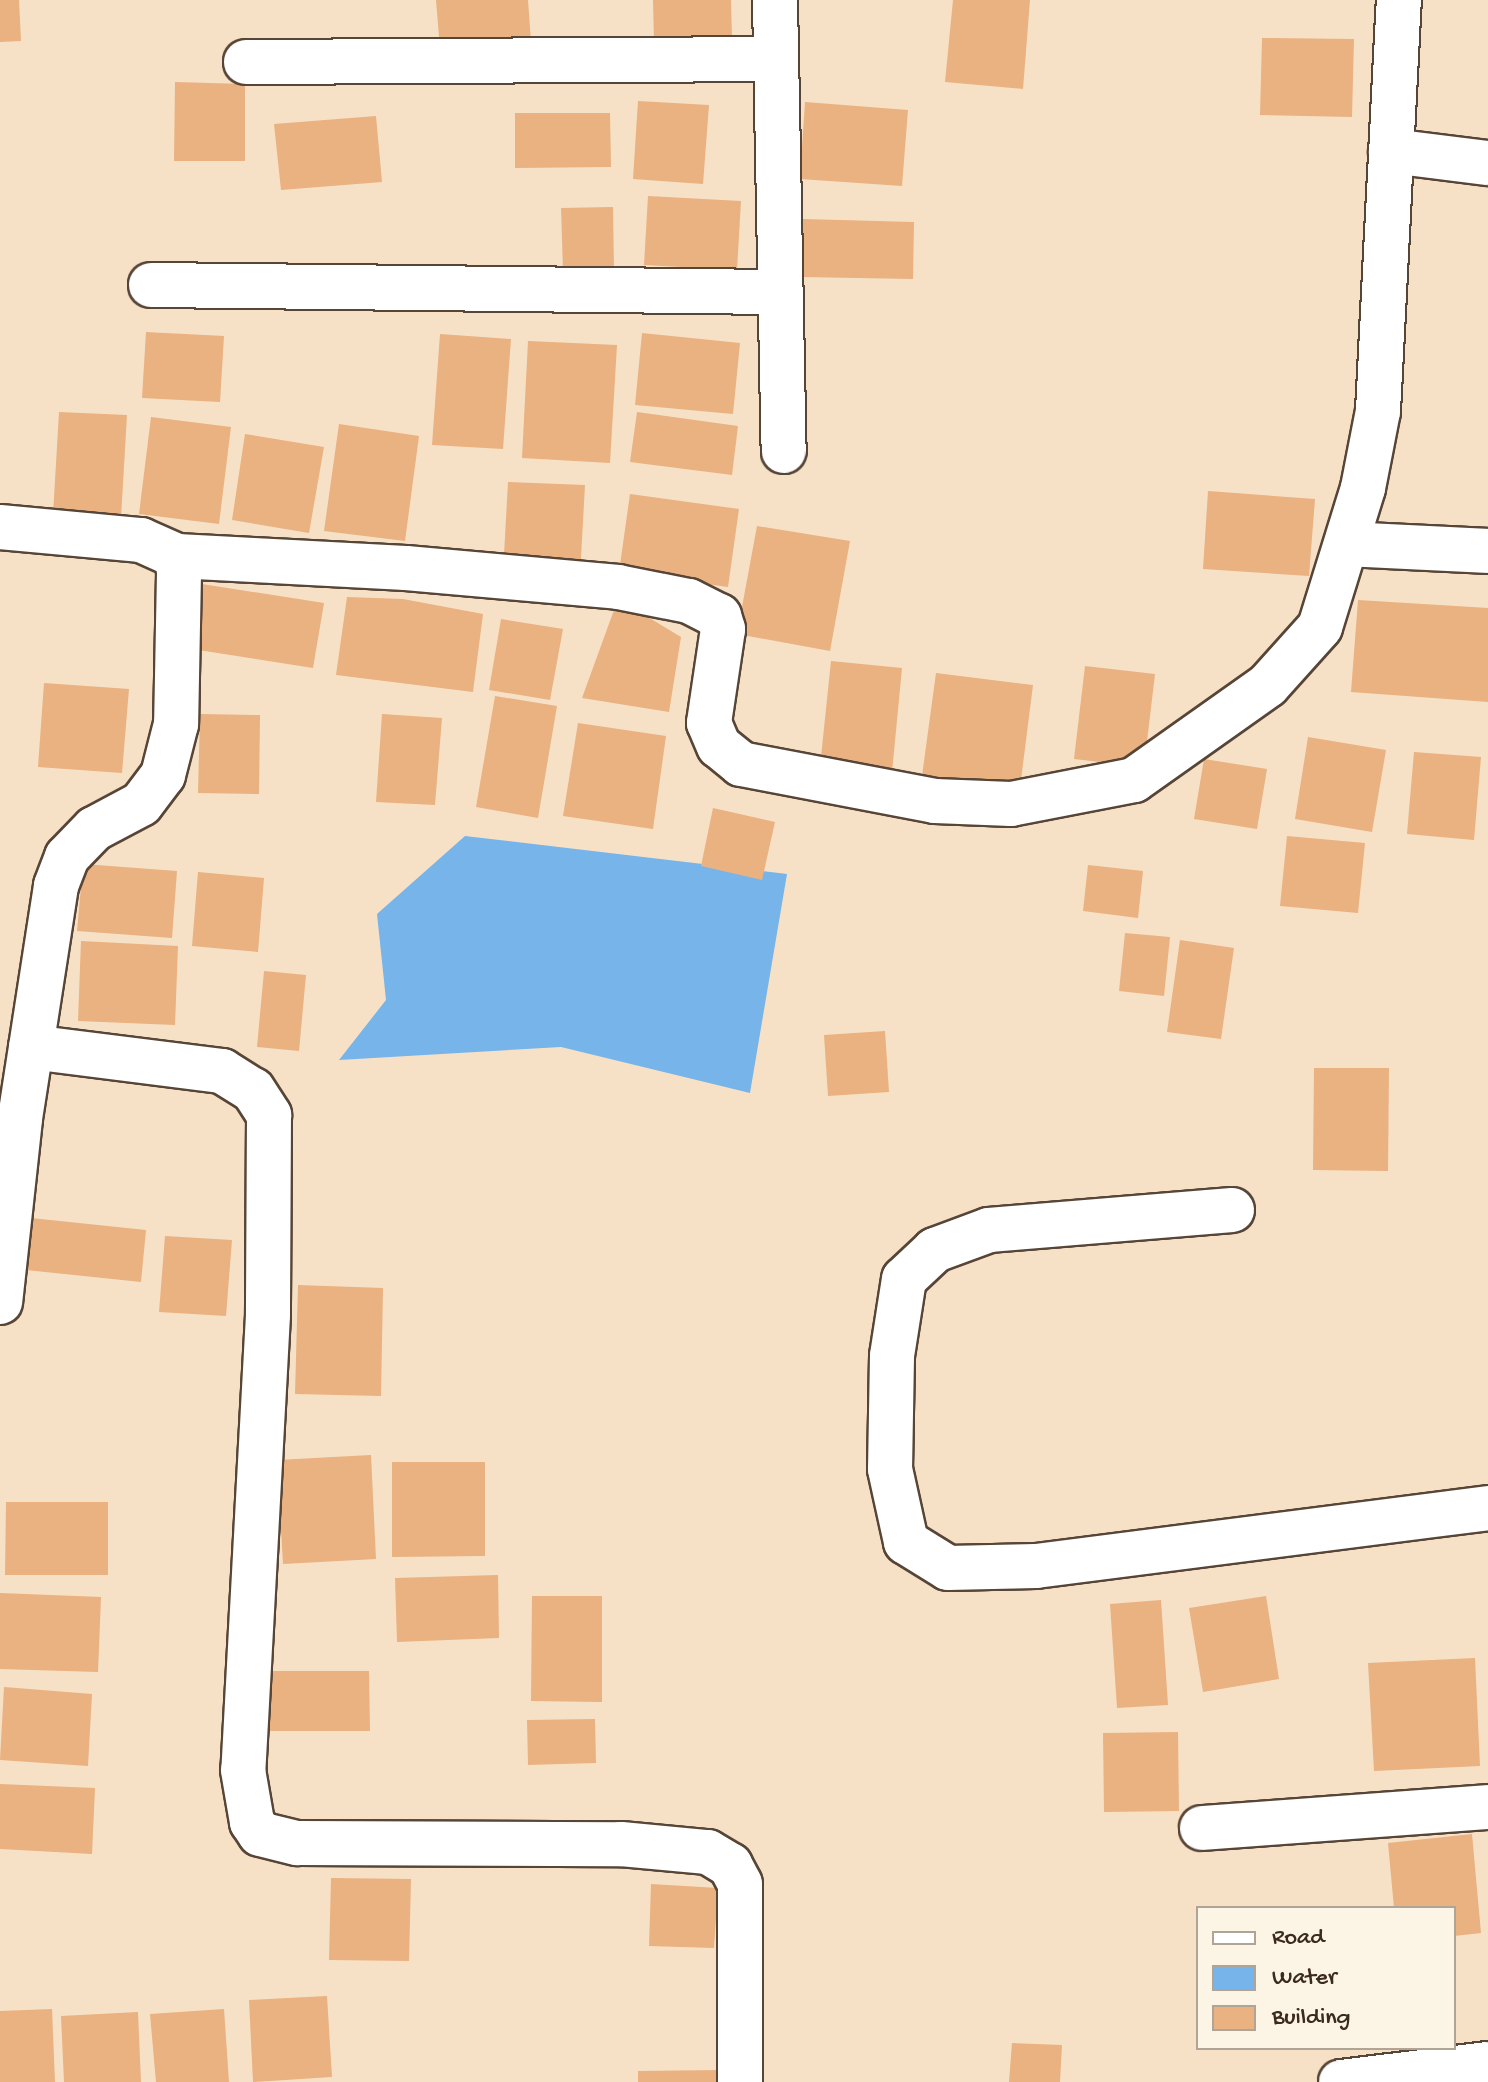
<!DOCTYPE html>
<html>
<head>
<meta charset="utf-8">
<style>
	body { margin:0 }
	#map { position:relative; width:1488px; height:2082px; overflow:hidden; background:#f6e1c6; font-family:"Gochi Hand",sans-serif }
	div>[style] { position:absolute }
	.water>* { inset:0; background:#76b4e9 }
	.building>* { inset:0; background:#eab181 }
	.roads { filter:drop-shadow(2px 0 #574537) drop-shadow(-2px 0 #574537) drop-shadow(0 2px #574537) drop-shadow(0 -2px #574537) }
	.minor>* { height:44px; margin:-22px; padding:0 22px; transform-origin:22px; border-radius:22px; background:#fff }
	span { translate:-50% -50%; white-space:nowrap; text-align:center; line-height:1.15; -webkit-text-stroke:6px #fcf5e5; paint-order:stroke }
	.legend { position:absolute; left:1196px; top:1906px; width:260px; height:144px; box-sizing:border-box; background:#fcf5e5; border:2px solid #afa495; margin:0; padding:10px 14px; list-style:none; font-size:24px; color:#3b2a1e }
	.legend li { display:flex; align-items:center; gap:16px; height:40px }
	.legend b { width:40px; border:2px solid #afa495 }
</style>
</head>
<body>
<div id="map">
	<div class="water">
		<div style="clip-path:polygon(465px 836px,787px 874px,750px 1093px,561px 1047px,339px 1060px,386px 1000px,377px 914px)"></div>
	</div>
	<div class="building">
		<div style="clip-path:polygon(0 0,19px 0,21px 41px,0 42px)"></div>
		<div style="clip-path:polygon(436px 0,528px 0,531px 42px,440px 49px)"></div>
		<div style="clip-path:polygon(653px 0,731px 0,732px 38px,654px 41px)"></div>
		<div style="clip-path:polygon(953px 0,1030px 0,1023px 89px,945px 82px)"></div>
		<div style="clip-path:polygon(1262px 38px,1354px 39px,1352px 117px,1260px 115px)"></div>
		<div style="clip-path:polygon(175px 82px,245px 84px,245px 161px,174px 161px)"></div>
		<div style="clip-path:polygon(638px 101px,709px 105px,703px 184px,633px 179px)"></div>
		<div style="clip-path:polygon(805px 102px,908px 110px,902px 186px,800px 179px)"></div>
		<div style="clip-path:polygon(515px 113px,610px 113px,611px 167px,515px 168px)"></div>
		<div style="clip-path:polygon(376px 116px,382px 182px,281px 190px,274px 124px)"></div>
		<div style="clip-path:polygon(648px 196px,741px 201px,737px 270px,644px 265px)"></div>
		<div style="clip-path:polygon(613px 207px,614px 271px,563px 272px,561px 208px)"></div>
		<div style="clip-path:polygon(803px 219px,914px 222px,913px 279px,802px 277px)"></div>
		<div style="clip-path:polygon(146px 332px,224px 336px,220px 402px,142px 398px)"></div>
		<div style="clip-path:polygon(642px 333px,740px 343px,733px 414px,635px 405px)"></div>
		<div style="clip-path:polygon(440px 334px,511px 339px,503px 449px,432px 445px)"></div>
		<div style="clip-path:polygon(528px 341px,617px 345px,610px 463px,522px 458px)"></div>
		<div style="clip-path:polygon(59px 412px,127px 415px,121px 518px,53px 515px)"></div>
		<div style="clip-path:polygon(637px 412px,738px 426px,732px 475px,630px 462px)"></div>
		<div style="clip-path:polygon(151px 417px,231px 427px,219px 524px,139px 514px)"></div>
		<div style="clip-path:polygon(339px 424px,419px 436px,405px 541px,324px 531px)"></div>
		<div style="clip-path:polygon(245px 434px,324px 447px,309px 533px,232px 520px)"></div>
		<div style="clip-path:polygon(508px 482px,585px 485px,580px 576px,503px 573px)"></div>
		<div style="clip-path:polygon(1208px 491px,1315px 499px,1309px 576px,1203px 569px)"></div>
		<div style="clip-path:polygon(630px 494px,739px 509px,728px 587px,619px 572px)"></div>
		<div style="clip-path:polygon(757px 526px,850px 541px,830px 651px,737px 634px)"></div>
		<div style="clip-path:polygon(202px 584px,324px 603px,313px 668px,192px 649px)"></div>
		<div style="clip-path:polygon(347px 597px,403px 599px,483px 614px,473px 692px,336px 675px)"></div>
		<div style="clip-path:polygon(618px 599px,681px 637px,669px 712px,582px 698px)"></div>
		<div style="clip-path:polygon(1358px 600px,1488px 608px,1488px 702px,1351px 692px)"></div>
		<div style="clip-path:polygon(501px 619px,563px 629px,550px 700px,489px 690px)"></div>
		<div style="clip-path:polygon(831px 661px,902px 668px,891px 783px,819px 776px)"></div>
		<div style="clip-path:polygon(1085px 666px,1155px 674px,1144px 767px,1074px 759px)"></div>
		<div style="clip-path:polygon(936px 673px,1033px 685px,1020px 788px,922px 776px)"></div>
		<div style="clip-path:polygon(44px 683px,129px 689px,122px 773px,38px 767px)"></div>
		<div style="clip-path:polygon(495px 696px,557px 706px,538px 818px,476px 807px)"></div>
		<div style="clip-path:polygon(200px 714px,260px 715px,259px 794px,198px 793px)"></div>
		<div style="clip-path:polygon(382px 714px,442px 718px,435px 805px,376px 802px)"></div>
		<div style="clip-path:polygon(578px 723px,666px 736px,653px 829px,563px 816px)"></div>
		<div style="clip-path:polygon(1308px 737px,1386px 750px,1372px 832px,1295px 819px)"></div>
		<div style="clip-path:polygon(1414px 752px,1481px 757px,1474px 840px,1407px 834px)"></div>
		<div style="clip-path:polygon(1204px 759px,1267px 769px,1257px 829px,1194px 819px)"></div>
		<div style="clip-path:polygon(713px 808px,775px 822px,762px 880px,701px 866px)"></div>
		<div style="clip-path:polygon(1287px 836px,1365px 843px,1358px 913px,1280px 906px)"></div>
		<div style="clip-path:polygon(83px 864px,177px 871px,172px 938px,77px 931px)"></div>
		<div style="clip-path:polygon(1088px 865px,1143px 871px,1138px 918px,1083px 911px)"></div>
		<div style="clip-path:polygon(198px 872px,264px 878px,258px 952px,192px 946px)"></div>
		<div style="clip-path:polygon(1125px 933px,1170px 937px,1164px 996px,1119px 991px)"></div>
		<div style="clip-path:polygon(1180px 940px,1234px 948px,1221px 1039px,1167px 1032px)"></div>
		<div style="clip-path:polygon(81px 941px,178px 946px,175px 1025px,78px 1021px)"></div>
		<div style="clip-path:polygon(264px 971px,306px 975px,299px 1051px,257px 1047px)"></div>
		<div style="clip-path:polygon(885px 1031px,889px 1092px,828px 1096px,824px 1035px)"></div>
		<div style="clip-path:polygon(1314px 1068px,1389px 1068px,1388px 1171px,1313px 1170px)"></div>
		<div style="clip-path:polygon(31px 1218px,146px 1230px,141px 1282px,26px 1270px)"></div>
		<div style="clip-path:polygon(165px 1236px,232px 1240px,226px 1316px,159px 1312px)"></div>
		<div style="clip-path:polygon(298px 1285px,383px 1288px,381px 1396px,295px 1394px)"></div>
		<div style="clip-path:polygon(371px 1455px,376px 1559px,283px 1564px,277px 1460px)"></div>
		<div style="clip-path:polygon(392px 1462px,485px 1462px,485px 1556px,392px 1557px)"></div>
		<div style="clip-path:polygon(6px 1502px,108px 1502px,108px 1575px,5px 1575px)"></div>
		<div style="clip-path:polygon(498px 1575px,499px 1638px,397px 1642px,395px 1578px)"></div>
		<div style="clip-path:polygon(0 1593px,101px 1597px,98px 1672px,0 1669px)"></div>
		<div style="clip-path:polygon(532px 1596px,602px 1596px,602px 1702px,531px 1701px)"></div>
		<div style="clip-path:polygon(1266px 1596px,1279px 1679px,1203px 1692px,1189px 1608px)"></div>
		<div style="clip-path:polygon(1161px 1600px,1168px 1705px,1117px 1708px,1110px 1604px)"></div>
		<div style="clip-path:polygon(1475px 1658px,1480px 1766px,1374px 1771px,1368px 1663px)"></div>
		<div style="clip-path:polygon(269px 1671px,369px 1671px,370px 1731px,269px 1731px)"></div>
		<div style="clip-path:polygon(4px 1687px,92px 1694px,88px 1766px,0 1760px)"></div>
		<div style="clip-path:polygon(595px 1719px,596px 1763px,528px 1765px,527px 1720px)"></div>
		<div style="clip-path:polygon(1178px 1732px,1179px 1811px,1104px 1812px,1103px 1733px)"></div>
		<div style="clip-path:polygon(0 1784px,95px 1788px,92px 1854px,0 1849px)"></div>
		<div style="clip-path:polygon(1472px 1834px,1481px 1933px,1454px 1936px,1454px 1908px,1394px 1908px,1388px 1843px)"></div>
		<div style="clip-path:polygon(331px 1878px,411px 1879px,409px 1961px,329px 1960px)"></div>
		<div style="clip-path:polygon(651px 1884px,718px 1888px,714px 1948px,649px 1946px)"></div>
		<div style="clip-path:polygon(327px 1996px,332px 2077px,253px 2082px,249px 2000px)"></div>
		<div style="clip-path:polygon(52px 2009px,55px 2082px,0 2082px,0 2011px)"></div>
		<div style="clip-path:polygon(224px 2009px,229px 2082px,156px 2082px,150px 2014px)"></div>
		<div style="clip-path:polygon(138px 2012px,141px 2082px,64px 2082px,61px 2016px)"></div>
		<div style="clip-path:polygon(1012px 2043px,1062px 2045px,1060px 2082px,1009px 2082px)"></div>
		<div style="clip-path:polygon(720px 2070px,720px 2082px,638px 2082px,638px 2071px)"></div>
	</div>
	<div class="roads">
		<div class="minor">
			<div style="left:775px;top:0;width:451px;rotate:88.9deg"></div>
			<div style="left:246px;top:62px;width:529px;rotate:-0.32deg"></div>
			<div style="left:1391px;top:151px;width:98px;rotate:7.1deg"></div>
			<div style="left:151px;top:285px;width:629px;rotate:0.64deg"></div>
			<div style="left:0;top:527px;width:142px;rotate:5.3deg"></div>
			<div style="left:141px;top:540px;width:39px;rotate:24deg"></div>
			<div style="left:177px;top:556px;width:17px;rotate:83deg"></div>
			<div style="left:179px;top:573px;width:151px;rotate:91.1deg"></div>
			<div style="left:176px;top:724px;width:53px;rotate:104.3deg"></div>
			<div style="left:163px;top:775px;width:36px;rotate:127deg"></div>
			<div style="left:141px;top:804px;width:53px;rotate:152deg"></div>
			<div style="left:94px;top:829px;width:39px;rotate:134deg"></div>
			<div style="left:67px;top:857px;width:31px;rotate:111deg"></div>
			<div style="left:56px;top:886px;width:236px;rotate:98.8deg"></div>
			<div style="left:20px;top:1119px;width:184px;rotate:96.2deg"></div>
			<div style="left:1347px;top:544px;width:141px;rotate:2.8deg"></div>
			<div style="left:177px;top:556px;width:229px;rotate:3deg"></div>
			<div style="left:406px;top:568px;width:213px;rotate:5.1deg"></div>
			<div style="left:618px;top:587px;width:72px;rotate:11.2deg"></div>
			<div style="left:689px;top:601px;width:34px;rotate:27deg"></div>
			<div style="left:719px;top:616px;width:14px;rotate:73deg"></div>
			<div style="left:723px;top:629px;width:95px;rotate:98.5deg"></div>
			<div style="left:709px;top:723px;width:25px;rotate:67deg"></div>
			<div style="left:719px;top:746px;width:28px;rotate:39deg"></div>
			<div style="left:741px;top:764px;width:197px;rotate:10.8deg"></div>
			<div style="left:935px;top:801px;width:76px;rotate:2.3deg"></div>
			<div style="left:1011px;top:804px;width:125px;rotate:-11deg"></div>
			<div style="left:1134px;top:780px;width:164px;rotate:-35.3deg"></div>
			<div style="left:1268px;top:685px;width:78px;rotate:-48.1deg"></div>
			<div style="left:1320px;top:627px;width:145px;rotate:-72.8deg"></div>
			<div style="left:1363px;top:488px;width:78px;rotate:-79deg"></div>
			<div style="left:1378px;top:411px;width:412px;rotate:-87.1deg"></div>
			<div style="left:31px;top:1047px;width:193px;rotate:7.2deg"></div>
			<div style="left:222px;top:1071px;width:36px;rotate:32deg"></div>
			<div style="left:253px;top:1090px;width:30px;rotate:57deg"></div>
			<div style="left:269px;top:1115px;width:200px;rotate:90.3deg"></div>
			<div style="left:268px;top:1315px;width:456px;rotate:93.1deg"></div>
			<div style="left:243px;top:1770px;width:53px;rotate:80.2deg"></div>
			<div style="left:252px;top:1822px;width:14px;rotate:56deg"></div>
			<div style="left:260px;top:1834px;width:38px;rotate:14deg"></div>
			<div style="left:297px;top:1843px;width:324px;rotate:0.2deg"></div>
			<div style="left:621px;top:1844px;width:87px;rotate:5.3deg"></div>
			<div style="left:708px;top:1852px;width:26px;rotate:31deg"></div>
			<div style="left:730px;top:1865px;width:21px;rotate:62deg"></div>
			<div style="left:740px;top:1884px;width:198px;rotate:90deg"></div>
			<div style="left:1232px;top:1210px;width:244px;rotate:175.3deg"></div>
			<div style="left:989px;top:1230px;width:58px;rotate:159.7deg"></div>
			<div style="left:935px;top:1250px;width:42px;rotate:136.9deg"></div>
			<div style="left:904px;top:1279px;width:78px;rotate:98.9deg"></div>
			<div style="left:892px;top:1356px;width:113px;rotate:91deg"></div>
			<div style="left:890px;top:1469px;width:75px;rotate:77.6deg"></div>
			<div style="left:906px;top:1542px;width:49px;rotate:31.8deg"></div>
			<div style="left:948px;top:1568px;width:88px;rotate:-1.3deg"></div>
			<div style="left:1036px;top:1566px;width:456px;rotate:-7.3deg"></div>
			<div style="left:1202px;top:1828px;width:287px;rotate:-4.2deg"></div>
			<div style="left:1341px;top:2082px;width:148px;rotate:-7deg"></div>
		</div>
	</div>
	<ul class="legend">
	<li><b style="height:10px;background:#fff"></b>Road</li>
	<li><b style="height:22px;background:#76b4e9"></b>Water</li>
	<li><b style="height:22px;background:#eab181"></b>Building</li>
	</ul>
</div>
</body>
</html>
